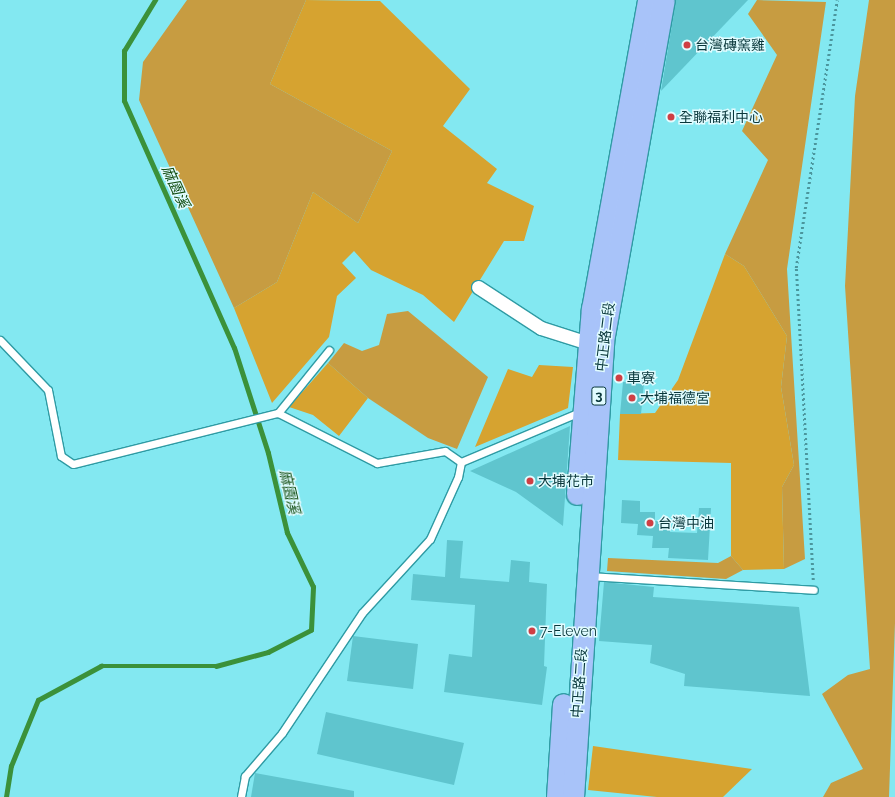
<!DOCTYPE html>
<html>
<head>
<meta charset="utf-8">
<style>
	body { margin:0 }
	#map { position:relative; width:895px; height:797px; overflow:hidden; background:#83e8f1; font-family:Raleway,"Noto Sans TC",sans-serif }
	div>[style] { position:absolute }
	.green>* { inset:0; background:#d6a330 }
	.forest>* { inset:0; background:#c79c41 }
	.stream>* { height:4.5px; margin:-2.25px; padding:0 2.25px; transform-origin:2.25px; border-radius:2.25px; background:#3b913a }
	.building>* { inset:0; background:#5fc5ce }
	.path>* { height:2.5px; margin-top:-1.25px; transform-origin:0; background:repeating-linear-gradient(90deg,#4b969d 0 2px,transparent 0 5px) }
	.roads { filter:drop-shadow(1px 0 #2f9ba4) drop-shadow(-1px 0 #2f9ba4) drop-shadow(0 1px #2f9ba4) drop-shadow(0 -1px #2f9ba4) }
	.lane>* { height:7px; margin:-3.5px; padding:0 3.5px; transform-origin:3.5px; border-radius:3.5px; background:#fff }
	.street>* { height:13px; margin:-6.5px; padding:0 6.5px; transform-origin:6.5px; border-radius:6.5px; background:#fff }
	.primary>* { height:21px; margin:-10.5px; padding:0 10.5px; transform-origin:10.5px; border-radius:10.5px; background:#a8c3f9 }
	.dots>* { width:11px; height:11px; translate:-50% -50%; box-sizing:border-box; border:2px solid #e1fcff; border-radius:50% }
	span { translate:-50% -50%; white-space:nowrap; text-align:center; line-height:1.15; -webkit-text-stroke:3px #e1fcff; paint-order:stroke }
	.shield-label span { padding:1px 3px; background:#e1fcff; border:1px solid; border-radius:3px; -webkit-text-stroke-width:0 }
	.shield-label { font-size:13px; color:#09373b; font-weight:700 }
	.poi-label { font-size:14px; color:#09373b }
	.left { translate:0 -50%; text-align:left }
	.street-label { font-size:14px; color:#09373b }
	.water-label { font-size:15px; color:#134e13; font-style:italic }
</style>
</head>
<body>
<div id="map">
	<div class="green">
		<div style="clip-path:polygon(306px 0,380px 1px,470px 89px,443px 126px,497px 169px,487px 183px,534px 206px,524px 241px,504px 241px,454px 322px,423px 295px,371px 270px,354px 251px,342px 263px,356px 278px,337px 296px,329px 337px,272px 403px,234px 308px,277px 282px,313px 192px,358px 223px,392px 151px,270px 84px)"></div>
		<div style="clip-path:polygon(725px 254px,744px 266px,787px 336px,781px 387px,794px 465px,782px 487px,784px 569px,743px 570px,731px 556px,731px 463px,618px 460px,620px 414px,655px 413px,678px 380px)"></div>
		<div style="clip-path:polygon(328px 363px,368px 398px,339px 436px,313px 415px,289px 407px)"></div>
		<div style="clip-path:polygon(539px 365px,573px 367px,568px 408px,475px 447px,508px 369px,532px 377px)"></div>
		<div style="clip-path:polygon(593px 746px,752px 769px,723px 797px,657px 797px,588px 790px)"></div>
	</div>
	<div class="forest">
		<div style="clip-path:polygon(187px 0,306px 0,270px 84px,392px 151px,358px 223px,313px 192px,277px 282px,234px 308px,139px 100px,143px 62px)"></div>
		<div style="clip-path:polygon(757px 0,826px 2px,787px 269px,805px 559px,784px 569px,782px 487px,794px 465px,781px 387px,787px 336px,744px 266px,725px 254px,768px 160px,742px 131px,777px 55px,748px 14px)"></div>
		<div style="clip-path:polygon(869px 0,895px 0,895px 623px,889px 797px,823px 797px,831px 783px,863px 769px,822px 694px,848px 675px,870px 669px,845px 286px,855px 96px)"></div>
		<div style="clip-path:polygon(408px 311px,488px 377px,457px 449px,428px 438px,368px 398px,328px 363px,344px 343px,362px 351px,379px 345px,387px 314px)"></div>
		<div style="clip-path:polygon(731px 556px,743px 570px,726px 579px,607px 571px,608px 558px,718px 563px)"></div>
	</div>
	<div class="stream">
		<div style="left:6px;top:797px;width:31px;rotate:-81deg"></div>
		<div style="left:11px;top:766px;width:71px;rotate:-67.8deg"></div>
		<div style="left:38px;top:700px;width:72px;rotate:-28.4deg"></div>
		<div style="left:101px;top:666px;width:115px"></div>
		<div style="left:216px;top:666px;width:54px;rotate:-15.1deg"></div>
		<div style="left:268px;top:652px;width:48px;rotate:-27.1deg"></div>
		<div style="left:311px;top:630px;width:43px;rotate:-87.3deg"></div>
		<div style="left:313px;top:587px;width:60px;rotate:-115.7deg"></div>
		<div style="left:287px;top:533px;width:82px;rotate:-103.4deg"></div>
		<div style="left:268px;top:453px;width:110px;rotate:-107.9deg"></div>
		<div style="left:234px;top:348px;width:270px;rotate:-114deg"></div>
		<div style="left:124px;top:101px;width:50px;rotate:-90deg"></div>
		<div style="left:124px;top:51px;width:60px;rotate:-58.7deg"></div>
	</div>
	<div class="building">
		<div style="clip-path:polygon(676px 0,748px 0,661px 91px)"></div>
		<div style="clip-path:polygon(623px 382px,644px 382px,641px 414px,620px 414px)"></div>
		<div style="clip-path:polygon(570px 426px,563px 526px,516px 492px,470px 471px)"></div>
		<div style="clip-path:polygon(622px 500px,640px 501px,640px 512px,655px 512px,655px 521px,671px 522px,670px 532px,697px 533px,699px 508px,711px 508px,708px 560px,668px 558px,669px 548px,652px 548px,653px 536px,637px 535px,638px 524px,621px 523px)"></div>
		<div style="clip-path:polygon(447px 540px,463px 541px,460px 578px,509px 582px,511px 560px,530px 562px,529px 582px,547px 584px,544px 666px,547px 667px,542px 705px,444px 692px,449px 654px,472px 657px,475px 605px,411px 600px,413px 574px,445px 577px)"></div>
		<div style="clip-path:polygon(604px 582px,654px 587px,653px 597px,799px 607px,810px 696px,684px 686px,685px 674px,650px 663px,652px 645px,599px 641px)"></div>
		<div style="clip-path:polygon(353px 636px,418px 644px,413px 689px,347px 681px)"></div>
		<div style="clip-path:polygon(326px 712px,464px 743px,454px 785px,317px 754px)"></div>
		<div style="clip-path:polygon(255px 773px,354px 791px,354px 797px,251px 797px)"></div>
	</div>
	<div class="path">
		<div style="left:813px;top:580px;width:312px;rotate:-93.1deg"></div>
		<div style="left:796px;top:268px;width:271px;rotate:-81.3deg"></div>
	</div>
	<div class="roads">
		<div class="lane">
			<div style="left:0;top:340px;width:69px;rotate:46.2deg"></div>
			<div style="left:48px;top:390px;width:67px;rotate:78.9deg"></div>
			<div style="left:61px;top:456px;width:14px;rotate:34deg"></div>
			<div style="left:73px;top:464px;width:211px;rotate:-14deg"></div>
			<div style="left:278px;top:413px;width:111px;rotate:26.8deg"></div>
			<div style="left:377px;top:463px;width:69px;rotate:-10deg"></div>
			<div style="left:445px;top:451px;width:19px;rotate:35deg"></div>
			<div style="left:461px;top:462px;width:15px;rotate:101deg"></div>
			<div style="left:458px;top:477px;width:68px;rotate:114.3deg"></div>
			<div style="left:430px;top:539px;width:100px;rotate:132.6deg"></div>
			<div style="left:362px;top:613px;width:144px;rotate:123.7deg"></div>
			<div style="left:282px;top:733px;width:57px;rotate:130.7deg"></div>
			<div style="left:245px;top:776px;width:21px;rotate:101deg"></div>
			<div style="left:278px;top:413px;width:81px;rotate:-51deg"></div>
			<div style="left:461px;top:462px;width:129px;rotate:-22.8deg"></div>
			<div style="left:588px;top:576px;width:226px;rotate:3.5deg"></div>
		</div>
		<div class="street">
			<div style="left:478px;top:287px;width:75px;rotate:33.1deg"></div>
			<div style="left:541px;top:328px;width:49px;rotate:17.7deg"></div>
		</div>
		<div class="primary">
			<div style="left:577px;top:494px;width:186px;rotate:-85.4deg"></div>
			<div style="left:592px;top:309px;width:314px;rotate:-79.7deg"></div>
			<div style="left:557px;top:797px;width:93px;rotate:-86.3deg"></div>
			<div style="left:573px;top:797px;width:457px;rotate:-86.2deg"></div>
			<div style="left:603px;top:341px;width:346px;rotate:-79.9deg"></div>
		</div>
	</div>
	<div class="dots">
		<div style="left:687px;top:45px;background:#cf3f44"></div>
		<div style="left:671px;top:117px;background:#cf3f44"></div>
		<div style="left:619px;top:378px;background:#cf3f44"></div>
		<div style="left:632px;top:398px;background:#cf3f44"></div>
		<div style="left:530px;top:481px;background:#cf3f44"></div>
		<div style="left:650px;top:523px;background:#cf3f44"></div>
		<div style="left:532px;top:631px;background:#cf3f44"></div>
	</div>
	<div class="shield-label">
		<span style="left:599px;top:396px">3</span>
	</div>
	<div class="poi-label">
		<span class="left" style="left:695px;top:45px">台灣磚窯雞</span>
		<span class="left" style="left:679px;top:117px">全聯福利中心</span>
		<span class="left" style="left:627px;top:378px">車寮</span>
		<span class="left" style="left:640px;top:398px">大埔福德宮</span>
		<span class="left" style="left:538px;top:481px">大埔花市</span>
		<span class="left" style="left:658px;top:523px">台灣中油</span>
		<span class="left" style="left:540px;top:631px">7-Eleven</span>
	</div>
	<div class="street-label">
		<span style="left:605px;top:337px;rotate:-83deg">中正路二段</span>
		<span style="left:579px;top:683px;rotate:-86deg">中正路二段</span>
	</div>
	<div class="water-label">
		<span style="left:175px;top:187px;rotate:66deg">麻園溪</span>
		<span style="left:289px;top:492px;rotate:77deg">麻園溪</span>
	</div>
</div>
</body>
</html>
